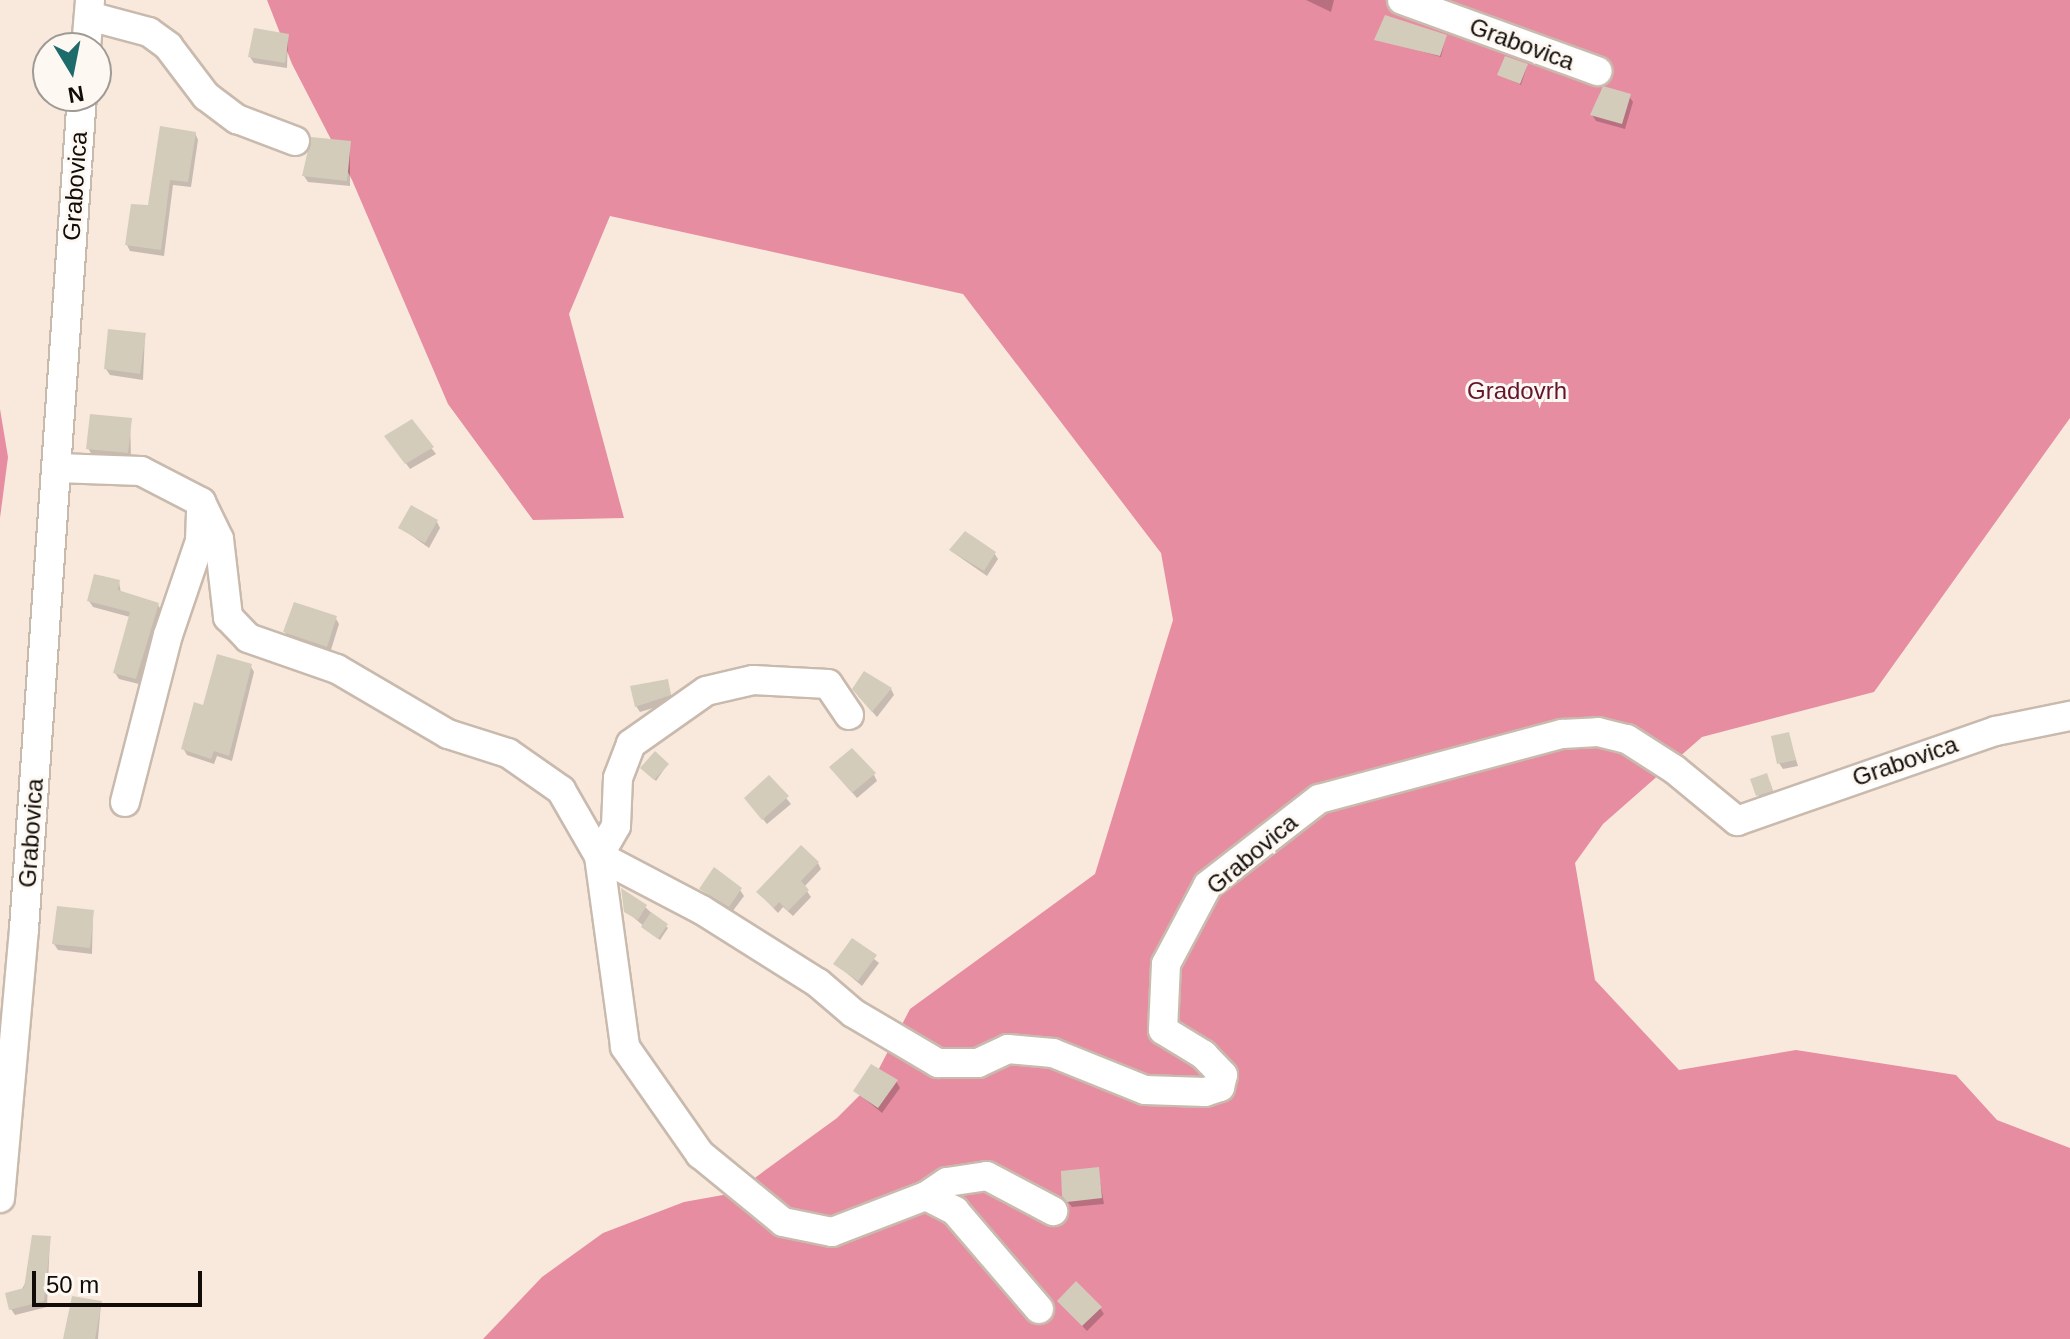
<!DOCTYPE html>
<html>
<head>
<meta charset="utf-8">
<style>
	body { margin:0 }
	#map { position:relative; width:2070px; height:1339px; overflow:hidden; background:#f9e9dd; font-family:Helvetica,sans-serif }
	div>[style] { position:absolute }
	.forest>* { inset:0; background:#e78da1 }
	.shadow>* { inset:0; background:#0003 }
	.building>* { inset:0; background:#d3ccbb }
	.roads { filter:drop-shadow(2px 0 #c9baae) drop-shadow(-2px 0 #c9baae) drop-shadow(0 2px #c9baae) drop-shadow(0 -2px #c9baae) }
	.minor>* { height:28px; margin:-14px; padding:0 14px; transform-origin:14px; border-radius:14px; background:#fff }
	span { translate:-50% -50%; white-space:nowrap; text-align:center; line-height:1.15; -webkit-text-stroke:6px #fef8f3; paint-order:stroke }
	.street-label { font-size:24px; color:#110c08 }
	.park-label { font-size:24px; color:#65152f }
	.north { position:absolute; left:32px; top:32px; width:80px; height:80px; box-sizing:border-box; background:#fef8f3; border:2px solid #9f9a95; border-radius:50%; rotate:170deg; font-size:22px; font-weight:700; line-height:32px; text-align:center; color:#110c08 }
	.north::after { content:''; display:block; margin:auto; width:28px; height:36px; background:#1e6b6b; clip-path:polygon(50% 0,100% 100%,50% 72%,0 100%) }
	.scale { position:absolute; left:32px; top:1271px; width:170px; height:36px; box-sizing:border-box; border:4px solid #110c08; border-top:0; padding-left:10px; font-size:24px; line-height:28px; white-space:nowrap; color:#110c08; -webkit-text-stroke:6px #fef8f3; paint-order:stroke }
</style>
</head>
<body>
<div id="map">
	<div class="forest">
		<div style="clip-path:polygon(267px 0,2070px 0,2070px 418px,1874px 692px,1702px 737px,1603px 824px,1575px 863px,1595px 980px,1679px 1070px,1796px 1050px,1956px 1075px,1997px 1120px,2070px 1148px,2070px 1339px,483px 1339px,542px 1277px,603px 1233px,684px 1202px,734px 1193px,837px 1118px,871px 1084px,910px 1009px,1095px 874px,1173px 620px,1161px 553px,963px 294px,610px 216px,569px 314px,624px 518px,533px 520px,448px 404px,352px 180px,292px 64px)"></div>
		<div style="clip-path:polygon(0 409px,8px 457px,0 518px)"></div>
	</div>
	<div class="shadow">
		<div style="clip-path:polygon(1306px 0,1334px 0,1331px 12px)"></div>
		<div style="clip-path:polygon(288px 36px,287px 68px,254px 63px,250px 57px)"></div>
		<div style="clip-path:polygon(1446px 36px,1441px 57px,1377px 39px)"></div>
		<div style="clip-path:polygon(1527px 66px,1521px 85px,1499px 75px)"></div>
		<div style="clip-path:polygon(1601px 90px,1629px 96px,1633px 102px,1625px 129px,1596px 121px,1592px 115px)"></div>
		<div style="clip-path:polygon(195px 133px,198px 140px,191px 187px,173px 185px,164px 256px,130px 251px,127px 245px)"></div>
		<div style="clip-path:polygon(350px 142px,350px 186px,308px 182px,304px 176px)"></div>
		<div style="clip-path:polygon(145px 335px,143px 380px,110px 375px,106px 369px)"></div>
		<div style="clip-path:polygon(130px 420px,131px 458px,92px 455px,88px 448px)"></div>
		<div style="clip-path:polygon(411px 422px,436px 454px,410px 469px,391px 443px)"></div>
		<div style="clip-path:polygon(437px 522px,440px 528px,429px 548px,401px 528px)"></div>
		<div style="clip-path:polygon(951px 551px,994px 553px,998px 559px,987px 576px)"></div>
		<div style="clip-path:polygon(119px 582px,121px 593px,158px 605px,162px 611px,139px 684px,119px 679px,115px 673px,130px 617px,93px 607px,89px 601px)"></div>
		<div style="clip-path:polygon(335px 617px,339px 624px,330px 653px,288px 638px,285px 632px)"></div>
		<div style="clip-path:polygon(250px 665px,254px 672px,232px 761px,217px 756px,214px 764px,187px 755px,183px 748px,204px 708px)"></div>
		<div style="clip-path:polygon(667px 681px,673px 702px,640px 712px,636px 706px)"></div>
		<div style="clip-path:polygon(891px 689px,894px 695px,877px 717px,858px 696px)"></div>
		<div style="clip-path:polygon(1788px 734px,1798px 766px,1783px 769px,1779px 763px)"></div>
		<div style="clip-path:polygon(667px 765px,656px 781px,645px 769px)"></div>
		<div style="clip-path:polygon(835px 773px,874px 775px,877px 781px,857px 798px)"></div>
		<div style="clip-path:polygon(769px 777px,791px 804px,767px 824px,750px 804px)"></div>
		<div style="clip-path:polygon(1753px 780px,1770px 782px,1775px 797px,1761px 802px)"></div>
		<div style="clip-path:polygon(818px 863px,821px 869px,804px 887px,811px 897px,793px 916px,783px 907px,778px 913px,759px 893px)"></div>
		<div style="clip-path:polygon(701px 889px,740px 890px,744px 896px,732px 912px)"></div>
		<div style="clip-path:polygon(645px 907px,668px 928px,660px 940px,626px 911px)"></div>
		<div style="clip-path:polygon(93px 912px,92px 954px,58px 950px,54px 944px)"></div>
		<div style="clip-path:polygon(852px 941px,879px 963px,862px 986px,836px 964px)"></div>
		<div style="clip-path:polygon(896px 1081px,900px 1088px,882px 1113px,855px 1091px)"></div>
		<div style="clip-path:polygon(1098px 1169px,1104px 1204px,1072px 1207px,1063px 1196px)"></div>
		<div style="clip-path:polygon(50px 1238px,47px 1307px,15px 1315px,11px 1309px)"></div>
		<div style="clip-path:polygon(1059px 1301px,1100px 1308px,1104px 1314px,1087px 1331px)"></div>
		<div style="clip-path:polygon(101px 1303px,98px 1339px,65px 1339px)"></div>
	</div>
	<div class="building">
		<div style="clip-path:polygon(1385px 15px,1447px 35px,1440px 56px,1374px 40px)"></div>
		<div style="clip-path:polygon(254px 28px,289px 34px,285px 63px,248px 57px)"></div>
		<div style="clip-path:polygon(1505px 56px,1528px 64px,1520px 84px,1497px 75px)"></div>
		<div style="clip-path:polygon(1603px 86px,1631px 94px,1622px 124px,1590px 115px)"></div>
		<div style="clip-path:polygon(160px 126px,196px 132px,188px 182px,170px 180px,161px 250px,125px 245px,131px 204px,148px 205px)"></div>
		<div style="clip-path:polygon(311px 137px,351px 141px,347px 181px,302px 176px)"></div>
		<div style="clip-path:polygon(108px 329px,146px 333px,140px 374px,104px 369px)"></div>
		<div style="clip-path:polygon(90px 414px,132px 418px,128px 453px,86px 449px)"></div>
		<div style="clip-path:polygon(412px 419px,434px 447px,405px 464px,384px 436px)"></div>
		<div style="clip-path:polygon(411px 505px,438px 520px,425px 543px,398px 528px)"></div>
		<div style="clip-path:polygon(965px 531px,996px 552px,984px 571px,949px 550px)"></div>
		<div style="clip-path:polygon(94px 574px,120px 580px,118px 590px,159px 603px,136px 679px,113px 673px,130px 612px,87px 601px)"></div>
		<div style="clip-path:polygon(294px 602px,337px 616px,327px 647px,283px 632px)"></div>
		<div style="clip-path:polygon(217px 654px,252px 664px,229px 756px,214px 751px,211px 759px,181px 749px,194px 702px,203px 705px)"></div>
		<div style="clip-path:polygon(864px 671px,892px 688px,872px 712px,852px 689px)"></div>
		<div style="clip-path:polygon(668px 679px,671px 695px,635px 707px,630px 686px)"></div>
		<div style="clip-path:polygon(1789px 732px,1796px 760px,1777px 764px,1771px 736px)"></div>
		<div style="clip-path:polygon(852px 748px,876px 773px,852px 793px,829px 767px)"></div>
		<div style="clip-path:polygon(655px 751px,669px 764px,654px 780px,640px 768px)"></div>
		<div style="clip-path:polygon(1767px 773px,1773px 791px,1756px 796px,1750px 779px)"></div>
		<div style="clip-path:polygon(769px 775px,789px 796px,762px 820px,744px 798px)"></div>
		<div style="clip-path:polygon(801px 845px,819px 862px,801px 881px,809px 890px,788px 911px,779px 902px,774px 908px,756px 892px)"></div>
		<div style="clip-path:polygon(714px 867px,742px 888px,729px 907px,699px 889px)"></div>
		<div style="clip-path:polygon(621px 888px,647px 905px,638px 920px,624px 912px)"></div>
		<div style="clip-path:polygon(57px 906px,94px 910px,90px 948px,52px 944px)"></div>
		<div style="clip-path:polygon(651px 912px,668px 924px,658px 939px,641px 927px)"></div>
		<div style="clip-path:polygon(852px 938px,877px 955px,858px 981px,833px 964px)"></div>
		<div style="clip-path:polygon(871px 1064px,898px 1080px,878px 1108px,853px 1091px)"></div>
		<div style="clip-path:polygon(1099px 1167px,1102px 1198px,1067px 1202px,1062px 1196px,1061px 1171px)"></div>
		<div style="clip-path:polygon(32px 1235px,51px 1236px,44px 1301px,9px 1310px,5px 1293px,24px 1288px)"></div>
		<div style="clip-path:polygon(1076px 1281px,1102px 1307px,1082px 1326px,1057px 1301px)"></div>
		<div style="clip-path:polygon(72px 1296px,102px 1301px,95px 1339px,63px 1339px)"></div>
	</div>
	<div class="roads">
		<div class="minor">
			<div style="left:1402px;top:0;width:208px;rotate:20deg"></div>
			<div style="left:89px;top:16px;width:62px;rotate:14.9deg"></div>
			<div style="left:149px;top:32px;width:24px;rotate:36deg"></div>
			<div style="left:168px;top:46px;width:63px;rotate:52.8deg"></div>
			<div style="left:206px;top:96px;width:39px;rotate:37deg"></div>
			<div style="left:237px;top:119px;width:62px;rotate:20.8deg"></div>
			<div style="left:86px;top:48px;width:48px;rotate:-85.2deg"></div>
			<div style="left:57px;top:468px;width:84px;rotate:2deg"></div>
			<div style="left:141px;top:471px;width:68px;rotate:27.3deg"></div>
			<div style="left:201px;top:502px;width:41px;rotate:64.1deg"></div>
			<div style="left:219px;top:539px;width:79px;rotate:83.4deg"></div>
			<div style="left:228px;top:617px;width:29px;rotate:46deg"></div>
			<div style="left:248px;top:638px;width:94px;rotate:19.2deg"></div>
			<div style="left:337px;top:669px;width:129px;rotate:30.4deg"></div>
			<div style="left:448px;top:734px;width:63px;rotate:17.6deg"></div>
			<div style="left:508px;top:753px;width:65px;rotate:34.9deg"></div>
			<div style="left:561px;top:790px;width:76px;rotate:60.1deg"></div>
			<div style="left:599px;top:856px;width:193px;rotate:82.2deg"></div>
			<div style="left:625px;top:1047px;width:131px;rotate:55deg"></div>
			<div style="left:700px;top:1154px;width:107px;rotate:39.3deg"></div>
			<div style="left:783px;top:1222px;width:50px;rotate:11.5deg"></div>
			<div style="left:832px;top:1232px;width:101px;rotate:-21deg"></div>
			<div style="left:926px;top:1196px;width:25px;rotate:-34deg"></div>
			<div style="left:947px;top:1182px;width:40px;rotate:-8.5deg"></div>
			<div style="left:987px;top:1176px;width:75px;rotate:27.9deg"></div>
			<div style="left:849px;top:715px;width:37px;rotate:-124deg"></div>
			<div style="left:828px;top:684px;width:75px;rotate:-176.9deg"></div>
			<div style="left:753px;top:680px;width:48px;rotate:166.8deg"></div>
			<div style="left:706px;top:691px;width:92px;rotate:144.8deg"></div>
			<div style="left:631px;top:744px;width:36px;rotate:111deg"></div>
			<div style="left:618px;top:778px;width:48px;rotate:92.4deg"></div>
			<div style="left:616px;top:826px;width:34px;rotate:120deg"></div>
			<div style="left:599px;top:856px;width:116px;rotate:27.7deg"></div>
			<div style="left:702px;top:910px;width:137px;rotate:32.2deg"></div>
			<div style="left:818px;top:983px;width:46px;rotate:40.6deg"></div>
			<div style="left:853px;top:1013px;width:99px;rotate:30.5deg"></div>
			<div style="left:938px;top:1063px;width:40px"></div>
			<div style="left:978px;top:1063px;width:33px;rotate:-25deg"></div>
			<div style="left:1008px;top:1049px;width:45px;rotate:5.1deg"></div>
			<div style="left:1053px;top:1053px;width:99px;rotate:21.9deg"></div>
			<div style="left:1145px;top:1090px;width:60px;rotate:1.9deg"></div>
			<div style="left:1205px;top:1092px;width:16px;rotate:-18deg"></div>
			<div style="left:1220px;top:1087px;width:12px;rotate:-76deg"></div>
			<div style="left:1223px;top:1075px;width:28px;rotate:-134deg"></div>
			<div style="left:1204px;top:1055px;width:48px;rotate:-148.6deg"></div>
			<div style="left:1163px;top:1030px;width:66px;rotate:-87.4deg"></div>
			<div style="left:1166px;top:964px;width:89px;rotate:-62deg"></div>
			<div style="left:1208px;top:885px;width:140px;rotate:-37.8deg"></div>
			<div style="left:1319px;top:799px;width:252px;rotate:-15deg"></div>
			<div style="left:1562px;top:734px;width:36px;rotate:-3deg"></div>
			<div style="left:1598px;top:732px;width:30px;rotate:14deg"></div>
			<div style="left:1627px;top:739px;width:56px;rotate:32.6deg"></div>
			<div style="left:1674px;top:769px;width:82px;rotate:39.5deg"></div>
			<div style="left:1737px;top:821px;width:274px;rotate:-19.2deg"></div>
			<div style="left:1996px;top:731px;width:76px;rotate:-11.5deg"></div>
			<div style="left:125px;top:802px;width:172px;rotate:-75.6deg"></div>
			<div style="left:168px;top:635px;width:99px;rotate:-71.2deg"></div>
			<div style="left:200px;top:541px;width:34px;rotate:-88deg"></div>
			<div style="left:926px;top:1196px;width:33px;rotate:27deg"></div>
			<div style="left:955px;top:1211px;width:129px;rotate:49.4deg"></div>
			<div style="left:0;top:1198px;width:270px;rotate:-84.9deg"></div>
			<div style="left:24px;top:929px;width:835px;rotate:-86.02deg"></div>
		</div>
	</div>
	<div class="street-label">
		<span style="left:1522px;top:44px;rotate:20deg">Grabovica</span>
		<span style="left:75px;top:186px;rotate:-86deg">Grabovica</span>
		<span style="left:1905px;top:761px;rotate:-19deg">Grabovica</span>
		<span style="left:31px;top:833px;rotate:-86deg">Grabovica</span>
		<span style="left:1252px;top:854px;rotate:-40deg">Grabovica</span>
	</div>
	<div class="park-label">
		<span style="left:1517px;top:391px">Gradovrh</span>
	</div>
	<div class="north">N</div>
	<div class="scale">50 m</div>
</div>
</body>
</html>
